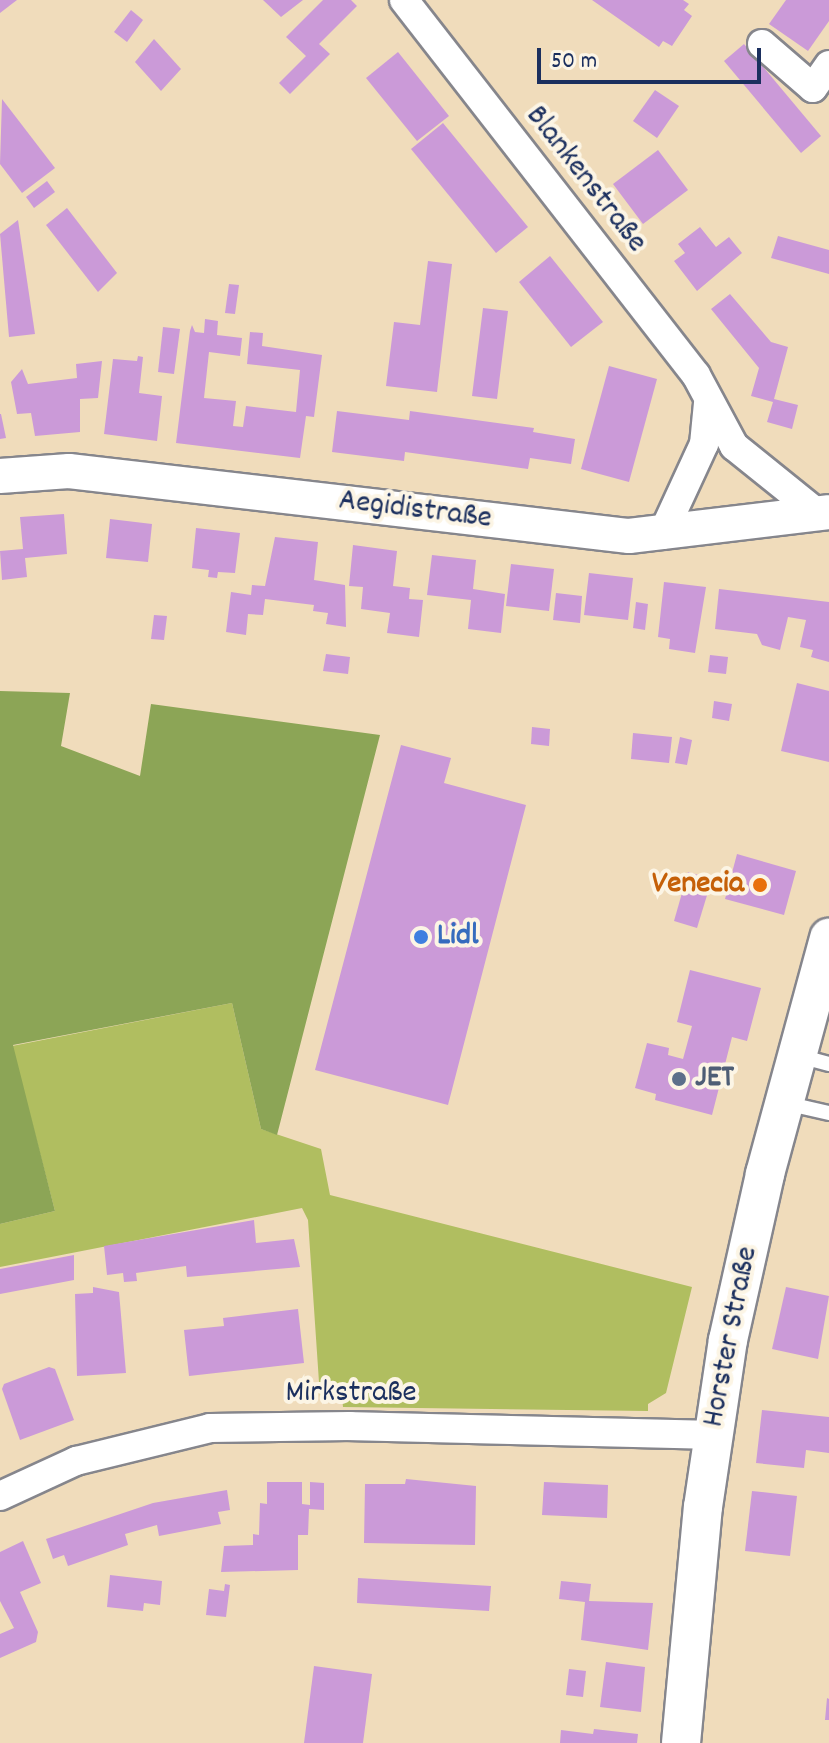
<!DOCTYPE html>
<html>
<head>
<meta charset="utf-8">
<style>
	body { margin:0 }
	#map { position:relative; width:829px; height:1743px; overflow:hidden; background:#f0dcbb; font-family:Dekko,sans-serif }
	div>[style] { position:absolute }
	.green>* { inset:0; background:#b0be60 }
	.forest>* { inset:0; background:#8ca556 }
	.building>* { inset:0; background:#cb9ad8 }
	.roads { filter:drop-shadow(2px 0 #86868c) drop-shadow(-2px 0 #86868c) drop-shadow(0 2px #86868c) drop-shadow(0 -2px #86868c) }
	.service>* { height:14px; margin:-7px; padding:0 7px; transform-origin:7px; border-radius:7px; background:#fff }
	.minor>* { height:28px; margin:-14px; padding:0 14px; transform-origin:14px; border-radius:14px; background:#fff }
	.tertiary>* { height:34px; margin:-17px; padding:0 17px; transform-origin:17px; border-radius:17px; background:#fff }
	.secondary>* { height:38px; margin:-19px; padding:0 19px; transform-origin:19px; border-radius:19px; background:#fff }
	.dots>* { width:22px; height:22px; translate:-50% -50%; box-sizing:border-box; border:4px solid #fcf5e5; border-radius:50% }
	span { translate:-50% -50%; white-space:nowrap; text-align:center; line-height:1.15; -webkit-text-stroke:8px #fcf5e5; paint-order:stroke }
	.street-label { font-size:32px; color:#1b2f5e }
	.food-label { font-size:32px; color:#c56008; font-weight:700 }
	.right { translate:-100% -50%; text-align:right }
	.shop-label { font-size:32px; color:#366cbe; font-weight:700 }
	.left { translate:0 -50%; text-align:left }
	.service-label { font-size:32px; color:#4e5e75; font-weight:700 }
	.scale { position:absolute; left:537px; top:48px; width:224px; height:36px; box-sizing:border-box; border:4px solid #1b2f5e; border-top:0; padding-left:10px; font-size:24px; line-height:28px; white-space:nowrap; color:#1b2f5e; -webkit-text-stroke:6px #fcf5e5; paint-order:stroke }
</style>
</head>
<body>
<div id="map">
	<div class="green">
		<div style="clip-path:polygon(232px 1003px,261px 1129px,321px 1149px,330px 1195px,692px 1287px,666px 1393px,648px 1404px,648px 1411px,343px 1407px,342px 1397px,320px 1397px,308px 1220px,302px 1208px,0 1267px,0 1224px,55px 1211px,12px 1046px)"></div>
	</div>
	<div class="forest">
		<div style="clip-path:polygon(0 691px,70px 693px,61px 746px,140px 776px,151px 704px,380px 735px,277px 1135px,261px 1129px,232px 1003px,13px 1045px,55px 1211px,0 1224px)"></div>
	</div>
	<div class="building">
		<div style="clip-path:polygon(0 0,17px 0,0 13px)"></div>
		<div style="clip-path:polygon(263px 0,303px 0,281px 17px)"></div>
		<div style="clip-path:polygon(323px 0,351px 0,357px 6px,319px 44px,330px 54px,290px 94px,279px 83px,306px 56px,286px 37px)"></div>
		<div style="clip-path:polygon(592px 0,683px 0,689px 4px,684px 10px,692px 16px,672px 46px,663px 41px,659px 47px)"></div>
		<div style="clip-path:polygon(786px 0,829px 0,829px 21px,808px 51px,769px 24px)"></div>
		<div style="clip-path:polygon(131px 10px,143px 20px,127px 42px,114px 32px)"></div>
		<div style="clip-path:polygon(154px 39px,181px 69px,161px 91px,135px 62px)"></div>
		<div style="clip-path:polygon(744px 44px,821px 136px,801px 153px,724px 61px)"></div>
		<div style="clip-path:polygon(398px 52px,449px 116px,417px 141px,366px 78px)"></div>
		<div style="clip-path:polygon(655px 90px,679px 106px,657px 138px,633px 121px)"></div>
		<div style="clip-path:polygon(2px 99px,55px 168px,22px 193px,0 164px)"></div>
		<div style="clip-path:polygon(443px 123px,528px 227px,496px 253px,411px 149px)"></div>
		<div style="clip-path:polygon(658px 150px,688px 190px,643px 224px,613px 184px)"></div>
		<div style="clip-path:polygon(47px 181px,55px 192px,34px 208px,26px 197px)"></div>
		<div style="clip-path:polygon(67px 208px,117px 273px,98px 292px,46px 225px)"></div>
		<div style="clip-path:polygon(18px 220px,35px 334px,9px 337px,0 234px)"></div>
		<div style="clip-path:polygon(700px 227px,716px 247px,729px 237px,742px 253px,697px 291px,674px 261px,685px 253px,678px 244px)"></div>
		<div style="clip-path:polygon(778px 236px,829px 250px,829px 274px,771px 258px)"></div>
		<div style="clip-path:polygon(550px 256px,603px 322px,571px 347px,519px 282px)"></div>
		<div style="clip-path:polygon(428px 261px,452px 264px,437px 392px,386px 386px,394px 322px,420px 325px)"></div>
		<div style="clip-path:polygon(229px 284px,239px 285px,235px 314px,225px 313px)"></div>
		<div style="clip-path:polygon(730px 294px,771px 342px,788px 347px,774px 399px,798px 405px,792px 429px,767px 422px,773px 402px,751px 396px,759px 368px,711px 309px)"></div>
		<div style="clip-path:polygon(483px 308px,508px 311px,497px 399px,472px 396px)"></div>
		<div style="clip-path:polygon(205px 319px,218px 321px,217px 335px,242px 338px,240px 356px,209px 352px,204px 398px,236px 401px,233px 426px,243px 427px,246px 406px,296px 412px,300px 370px,247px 364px,250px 332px,263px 333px,262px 346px,322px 355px,314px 417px,306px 416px,300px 458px,176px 443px,190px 331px,192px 325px,195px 332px,204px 333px)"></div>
		<div style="clip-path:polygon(163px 327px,180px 329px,174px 374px,158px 372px)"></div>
		<div style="clip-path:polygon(138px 356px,143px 357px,139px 393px,162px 396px,157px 441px,104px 434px,113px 359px,137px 361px)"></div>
		<div style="clip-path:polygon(102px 361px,98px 398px,80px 399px,80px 432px,35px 436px,31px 413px,17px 414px,11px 382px,22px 369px,28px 384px,77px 378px,76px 364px)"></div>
		<div style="clip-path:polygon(609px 366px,657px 379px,629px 482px,581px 469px)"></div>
		<div style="clip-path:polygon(337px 411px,409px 420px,410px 411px,534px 428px,533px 432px,575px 439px,571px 464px,530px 458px,528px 469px,405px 452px,404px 461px,332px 452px)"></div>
		<div style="clip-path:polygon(0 414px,1px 414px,6px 438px,0 439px)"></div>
		<div style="clip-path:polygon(64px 514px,67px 554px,25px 558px,27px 577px,2px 580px,0 551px,23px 549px,20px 517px)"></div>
		<div style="clip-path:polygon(110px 519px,152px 524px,148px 562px,106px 558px)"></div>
		<div style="clip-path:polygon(196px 528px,240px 533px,235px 573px,218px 572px,217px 578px,208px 577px,209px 570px,192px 568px)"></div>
		<div style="clip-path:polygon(275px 537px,318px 542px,314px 580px,345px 585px,346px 627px,326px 624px,328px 613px,313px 611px,314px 605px,265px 599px,263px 615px,248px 614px,246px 635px,226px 632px,231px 592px,251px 595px,252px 585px,265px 586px)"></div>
		<div style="clip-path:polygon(353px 545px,397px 551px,393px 586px,410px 588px,409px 599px,423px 600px,419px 637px,387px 633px,390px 613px,361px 609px,363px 587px,349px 586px)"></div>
		<div style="clip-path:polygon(432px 555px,476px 560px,473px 589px,505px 594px,501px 633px,468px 629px,471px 600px,427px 595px)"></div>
		<div style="clip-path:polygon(511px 564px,554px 569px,549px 611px,506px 606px)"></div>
		<div style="clip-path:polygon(589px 573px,633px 578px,628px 620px,584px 615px)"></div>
		<div style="clip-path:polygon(664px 582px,706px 587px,695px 653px,669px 649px,670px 639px,658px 637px)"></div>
		<div style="clip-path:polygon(719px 589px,829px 602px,829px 662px,811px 657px,813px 650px,800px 647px,806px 620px,788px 617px,780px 650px,762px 645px,757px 634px,715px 629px)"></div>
		<div style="clip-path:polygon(556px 593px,582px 596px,580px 623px,553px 620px)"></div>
		<div style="clip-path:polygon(636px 602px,648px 604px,645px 630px,633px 628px)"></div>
		<div style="clip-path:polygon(154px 615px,167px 616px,164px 640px,151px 639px)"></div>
		<div style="clip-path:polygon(326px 654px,350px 657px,348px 674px,323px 671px)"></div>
		<div style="clip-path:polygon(710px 655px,728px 657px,726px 674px,708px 672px)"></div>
		<div style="clip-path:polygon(797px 683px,829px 691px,829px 762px,781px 751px)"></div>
		<div style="clip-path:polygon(714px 701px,732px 704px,729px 721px,712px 718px)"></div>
		<div style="clip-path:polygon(532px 727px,550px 729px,549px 746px,531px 744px)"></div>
		<div style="clip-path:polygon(633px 733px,672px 737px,669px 763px,631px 759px)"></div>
		<div style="clip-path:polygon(680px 737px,692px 740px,687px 765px,675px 763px)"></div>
		<div style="clip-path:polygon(401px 745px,451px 758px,444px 783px,526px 805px,448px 1105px,315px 1070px)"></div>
		<div style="clip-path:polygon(737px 854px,796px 871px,784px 915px,725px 899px)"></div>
		<div style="clip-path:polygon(688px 872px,712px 879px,697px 928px,674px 921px)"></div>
		<div style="clip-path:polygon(690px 970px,761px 988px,747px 1041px,732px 1037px,712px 1115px,655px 1100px,656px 1094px,635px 1088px,647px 1043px,669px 1048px,668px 1055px,683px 1059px,692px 1026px,677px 1022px)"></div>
		<div style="clip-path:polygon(254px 1220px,256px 1243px,294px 1239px,300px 1267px,187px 1277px,186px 1266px,136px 1273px,137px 1281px,124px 1282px,123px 1273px,107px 1275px,104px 1246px)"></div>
		<div style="clip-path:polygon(74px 1255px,74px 1280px,0 1294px,0 1269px)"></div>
		<div style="clip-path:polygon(93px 1287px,119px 1292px,126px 1373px,77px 1376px,75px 1294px,93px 1293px)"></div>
		<div style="clip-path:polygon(786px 1287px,829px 1296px,818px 1359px,772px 1349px)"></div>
		<div style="clip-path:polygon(298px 1309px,304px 1363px,189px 1376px,184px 1330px,224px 1326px,223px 1318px)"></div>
		<div style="clip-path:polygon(49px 1367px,55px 1369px,74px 1420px,20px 1440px,2px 1389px,4px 1384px)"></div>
		<div style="clip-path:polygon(762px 1410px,829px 1417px,829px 1453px,806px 1450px,804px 1468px,756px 1463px)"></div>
		<div style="clip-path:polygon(406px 1479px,476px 1486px,475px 1545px,364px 1543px,365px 1484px,405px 1484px)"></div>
		<div style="clip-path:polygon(267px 1482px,302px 1482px,302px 1504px,310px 1505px,310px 1482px,324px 1483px,324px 1510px,309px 1509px,308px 1535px,298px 1535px,298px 1570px,221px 1572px,224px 1546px,253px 1545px,253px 1534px,259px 1535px,260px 1503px,267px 1504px)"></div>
		<div style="clip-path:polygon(544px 1482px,608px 1485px,607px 1518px,542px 1515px)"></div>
		<div style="clip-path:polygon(227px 1490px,230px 1510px,218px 1512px,221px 1524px,159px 1536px,157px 1525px,125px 1534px,128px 1545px,68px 1566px,64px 1555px,53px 1559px,46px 1539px,153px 1503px)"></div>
		<div style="clip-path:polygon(752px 1491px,797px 1496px,790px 1556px,745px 1551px)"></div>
		<div style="clip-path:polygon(23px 1541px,41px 1583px,20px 1592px,38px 1632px,36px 1642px,0 1658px,0 1634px,14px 1628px,0 1601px,0 1552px)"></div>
		<div style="clip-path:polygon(110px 1575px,162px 1581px,160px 1605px,144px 1603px,143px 1611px,107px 1607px)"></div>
		<div style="clip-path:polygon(358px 1578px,491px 1586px,489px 1611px,357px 1603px)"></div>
		<div style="clip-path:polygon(561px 1581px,591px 1584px,589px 1601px,653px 1603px,648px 1650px,581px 1640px,585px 1602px,559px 1599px)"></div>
		<div style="clip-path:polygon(225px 1584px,230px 1585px,226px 1617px,206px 1615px,209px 1589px,224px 1591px)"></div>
		<div style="clip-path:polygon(606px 1662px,645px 1667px,641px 1712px,600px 1707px)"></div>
		<div style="clip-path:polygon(314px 1666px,372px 1674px,363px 1743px,304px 1743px)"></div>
		<div style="clip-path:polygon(569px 1669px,586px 1671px,583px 1697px,566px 1695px)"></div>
		<div style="clip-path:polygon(827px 1698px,829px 1699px,829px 1720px,825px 1720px)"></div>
		<div style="clip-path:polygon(594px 1729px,638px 1734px,637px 1743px,560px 1743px,561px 1730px,593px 1734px)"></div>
	</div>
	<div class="roads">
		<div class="service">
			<div style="left:799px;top:1056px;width:31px;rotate:15deg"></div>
			<div style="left:785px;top:1103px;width:45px;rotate:12.8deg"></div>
		</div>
		<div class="minor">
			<div style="left:404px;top:0;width:475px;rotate:52.1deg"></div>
			<div style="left:696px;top:375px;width:81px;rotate:61.8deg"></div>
			<div style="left:734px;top:446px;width:105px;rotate:38.8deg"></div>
			<div style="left:762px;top:44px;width:67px;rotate:40.8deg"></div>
			<div style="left:813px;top:88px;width:28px;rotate:-55deg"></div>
			<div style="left:662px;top:535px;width:100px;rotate:-65.2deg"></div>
			<div style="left:704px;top:444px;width:41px;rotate:-84.4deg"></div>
			<div style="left:0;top:1496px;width:84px;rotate:-24.7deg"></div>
			<div style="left:76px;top:1461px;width:138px;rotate:-13.8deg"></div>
			<div style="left:210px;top:1428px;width:140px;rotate:-0.8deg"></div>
			<div style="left:350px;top:1426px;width:362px;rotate:1.4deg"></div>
		</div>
		<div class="tertiary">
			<div style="left:0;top:476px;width:69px;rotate:-4.1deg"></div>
			<div style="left:69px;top:471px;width:564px;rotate:6.62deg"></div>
			<div style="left:629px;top:536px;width:201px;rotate:-6.8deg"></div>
		</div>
		<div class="secondary">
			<div style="left:681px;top:1743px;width:237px;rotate:-84.7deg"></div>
			<div style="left:703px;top:1507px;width:169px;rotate:-81.5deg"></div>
			<div style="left:728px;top:1340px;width:170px;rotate:-77.4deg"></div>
			<div style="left:765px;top:1174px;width:245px;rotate:-74.8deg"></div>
		</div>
	</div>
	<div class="dots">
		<div style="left:760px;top:885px;background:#e8710a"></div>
		<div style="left:421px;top:937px;background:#3f7fe0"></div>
		<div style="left:679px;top:1079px;background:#5c6f8a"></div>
	</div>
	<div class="street-label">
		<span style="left:585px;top:180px;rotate:52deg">Blankenstraße</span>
		<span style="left:415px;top:511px;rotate:7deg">Aegidistraße</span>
		<span style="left:732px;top:1337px;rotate:-79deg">Horster Straße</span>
		<span style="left:351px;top:1394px">Mirkstraße</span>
	</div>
	<div class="food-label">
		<span class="right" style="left:744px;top:885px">Venecia</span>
	</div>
	<div class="shop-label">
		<span class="left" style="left:437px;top:937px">Lidl</span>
	</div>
	<div class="service-label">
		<span class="left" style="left:695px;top:1079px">JET</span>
	</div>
	<div class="scale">50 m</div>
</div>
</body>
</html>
